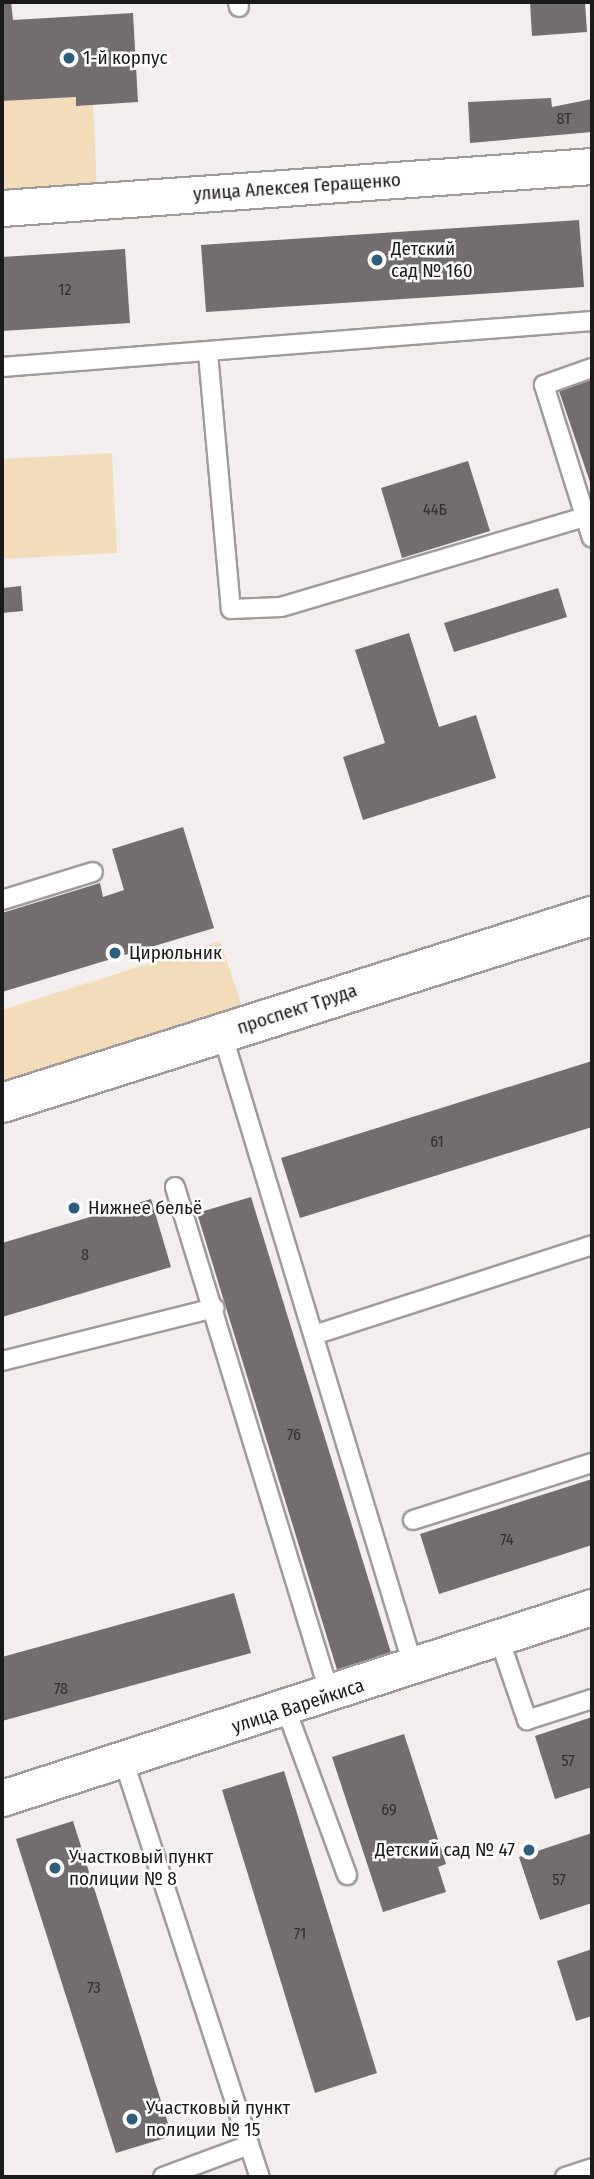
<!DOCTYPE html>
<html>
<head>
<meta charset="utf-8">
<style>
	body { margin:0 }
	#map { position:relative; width:594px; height:2179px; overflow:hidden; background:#f3eeee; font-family:"Fira Sans Condensed",sans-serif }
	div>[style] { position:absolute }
	.green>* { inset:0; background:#f3dcba }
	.building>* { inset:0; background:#726e70 }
	.roads { filter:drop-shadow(2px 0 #9f9b9b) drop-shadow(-2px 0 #9f9b9b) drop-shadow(0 2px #9f9b9b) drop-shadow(0 -2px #9f9b9b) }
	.service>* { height:18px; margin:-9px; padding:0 9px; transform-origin:9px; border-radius:9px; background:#fff }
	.minor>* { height:35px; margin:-17.5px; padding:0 17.5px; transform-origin:17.5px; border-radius:17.5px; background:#fff }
	.secondary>* { height:38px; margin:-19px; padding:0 19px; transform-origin:19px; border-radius:19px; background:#fff }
	.dots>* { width:19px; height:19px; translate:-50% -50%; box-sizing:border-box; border:4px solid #fffcfc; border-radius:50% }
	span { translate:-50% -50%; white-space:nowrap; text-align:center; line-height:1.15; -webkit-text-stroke:5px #fffcfc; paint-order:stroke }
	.number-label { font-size:16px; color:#312f30 }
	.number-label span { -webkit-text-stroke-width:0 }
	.poi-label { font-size:19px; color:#1b1a1a }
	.left { translate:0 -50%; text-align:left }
	.right { translate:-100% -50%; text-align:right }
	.street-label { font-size:19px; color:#1b1a1a }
	.frame { position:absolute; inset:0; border:4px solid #1b1a1a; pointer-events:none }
</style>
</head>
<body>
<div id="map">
	<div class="green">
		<div style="clip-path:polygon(76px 97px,77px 106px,93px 105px,97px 189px,2px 195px,2px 101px)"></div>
		<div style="clip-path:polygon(112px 453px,117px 553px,2px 559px,2px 459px)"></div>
		<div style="clip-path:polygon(220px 941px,244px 1012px,2px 1084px,2px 1010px)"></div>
	</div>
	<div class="building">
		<div style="clip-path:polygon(2px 2px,11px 2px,13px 20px,133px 13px,138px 102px,76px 106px,76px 97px,2px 101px)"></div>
		<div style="clip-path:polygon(530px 2px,585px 2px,587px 32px,532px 36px)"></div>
		<div style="clip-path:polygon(551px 98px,552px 107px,592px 99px,592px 132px,470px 143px,468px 102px)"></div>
		<div style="clip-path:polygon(579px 220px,584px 287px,206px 312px,201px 245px)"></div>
		<div style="clip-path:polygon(125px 249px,130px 323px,2px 331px,2px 257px)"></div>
		<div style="clip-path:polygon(592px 377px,592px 488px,558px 388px)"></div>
		<div style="clip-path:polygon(468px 461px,490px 531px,402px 558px,381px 488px)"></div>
		<div style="clip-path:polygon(21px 586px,23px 611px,2px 613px,2px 588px)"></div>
		<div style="clip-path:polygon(558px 588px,567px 617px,454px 652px,444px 623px)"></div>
		<div style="clip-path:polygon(409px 633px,439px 727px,476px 715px,496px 778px,363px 820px,343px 757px,385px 743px,355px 650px)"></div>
		<div style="clip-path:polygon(183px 827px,214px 928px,2px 992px,2px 913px,100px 883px,103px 897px,124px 890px,112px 849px)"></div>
		<div style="clip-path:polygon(592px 1061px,592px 1127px,300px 1218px,281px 1158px)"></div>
		<div style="clip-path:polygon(251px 1197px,392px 1656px,338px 1673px,197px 1213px)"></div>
		<div style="clip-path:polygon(151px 1199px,171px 1267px,2px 1317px,2px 1243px)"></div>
		<div style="clip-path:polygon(592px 1479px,592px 1545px,439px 1594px,420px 1534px)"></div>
		<div style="clip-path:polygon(234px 1593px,251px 1653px,2px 1721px,2px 1657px)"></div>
		<div style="clip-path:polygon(592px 1717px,592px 1787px,555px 1799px,535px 1736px)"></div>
		<div style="clip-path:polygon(404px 1734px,446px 1864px,438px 1867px,446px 1892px,383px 1912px,332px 1757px)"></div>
		<div style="clip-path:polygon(284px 1771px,377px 2073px,315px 2093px,222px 1790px)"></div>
		<div style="clip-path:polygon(73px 1821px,172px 2136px,116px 2153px,16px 1839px)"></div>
		<div style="clip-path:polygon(592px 1833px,592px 1903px,540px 1920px,519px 1857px)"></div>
		<div style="clip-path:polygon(592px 1949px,592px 2016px,576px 2021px,557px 1961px)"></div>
	</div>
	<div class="roads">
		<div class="service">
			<div style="left:238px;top:2px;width:5px;rotate:79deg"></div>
			<div style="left:208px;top:353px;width:257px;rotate:84.9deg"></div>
			<div style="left:231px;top:609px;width:50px;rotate:-2.3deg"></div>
			<div style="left:281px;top:607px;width:317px;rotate:-16.5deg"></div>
			<div style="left:2px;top:367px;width:592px;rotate:-4.46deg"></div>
			<div style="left:592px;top:368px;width:51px;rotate:160.5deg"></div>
			<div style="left:544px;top:385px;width:160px;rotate:72.6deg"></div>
			<div style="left:2px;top:900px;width:95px;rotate:-17.1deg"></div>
			<div style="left:222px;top:1033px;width:664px;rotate:73.2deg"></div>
			<div style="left:175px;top:1187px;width:531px;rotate:73.03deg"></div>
			<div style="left:314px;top:1335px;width:292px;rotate:-17.9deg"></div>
			<div style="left:2px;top:1361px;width:219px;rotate:-14deg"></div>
			<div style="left:413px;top:1520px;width:188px;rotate:-17.7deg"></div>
			<div style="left:499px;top:1638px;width:87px;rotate:71.1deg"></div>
			<div style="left:527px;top:1720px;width:68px;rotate:-17.9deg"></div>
			<div style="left:286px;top:1709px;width:177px;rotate:69.8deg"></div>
			<div style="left:124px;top:1762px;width:437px;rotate:71.9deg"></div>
			<div style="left:163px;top:2177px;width:92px;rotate:-20.4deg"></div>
			<div style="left:565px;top:2177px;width:28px;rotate:-18deg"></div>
		</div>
		<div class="minor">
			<div style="left:2px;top:208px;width:591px;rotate:-4.07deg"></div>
			<div style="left:2px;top:1798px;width:620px;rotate:-17.94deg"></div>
		</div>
		<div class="secondary">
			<div style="left:2px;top:1103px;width:619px;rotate:-17.59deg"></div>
		</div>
	</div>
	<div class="dots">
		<div style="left:69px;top:58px;background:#2d5f7d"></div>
		<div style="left:377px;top:260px;background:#2d5f7d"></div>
		<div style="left:115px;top:953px;background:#2d5f7d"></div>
		<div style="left:74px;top:1208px;background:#2d5f7d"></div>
		<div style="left:529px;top:1850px;background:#2d5f7d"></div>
		<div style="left:55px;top:1868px;background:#2d5f7d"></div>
		<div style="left:132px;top:2119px;background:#2d5f7d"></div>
	</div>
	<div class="number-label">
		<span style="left:564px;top:119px">8Т</span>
		<span style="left:65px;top:290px">12</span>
		<span style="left:435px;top:510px">44Б</span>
		<span style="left:437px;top:1142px">61</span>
		<span style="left:85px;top:1255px">8</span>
		<span style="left:294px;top:1435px">76</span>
		<span style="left:507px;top:1540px">74</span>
		<span style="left:61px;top:1689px">78</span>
		<span style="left:568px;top:1761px">57</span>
		<span style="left:389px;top:1810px">69</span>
		<span style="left:559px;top:1880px">57</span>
		<span style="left:300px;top:1934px">71</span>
		<span style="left:94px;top:1988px">73</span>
	</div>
	<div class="poi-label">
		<span class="left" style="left:83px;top:58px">1-й корпус</span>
		<span class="left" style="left:391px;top:260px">Детский<br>сад № 160</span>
		<span class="left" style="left:129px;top:953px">Цирюльник</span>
		<span class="left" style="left:88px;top:1208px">Нижнее бельё</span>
		<span class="right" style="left:515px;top:1850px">Детский сад № 47</span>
		<span class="left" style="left:69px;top:1868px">Участковый пункт<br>полиции № 8</span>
		<span class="left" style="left:146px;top:2119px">Участковый пункт<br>полиции № 15</span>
	</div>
	<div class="street-label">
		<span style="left:297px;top:187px;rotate:-4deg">улица Алексея Геращенко</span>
		<span style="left:297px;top:1009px;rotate:-18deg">проспект Труда</span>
		<span style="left:298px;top:1706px;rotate:-18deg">улица Варейкиса</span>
	</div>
	<div class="frame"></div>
</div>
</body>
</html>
